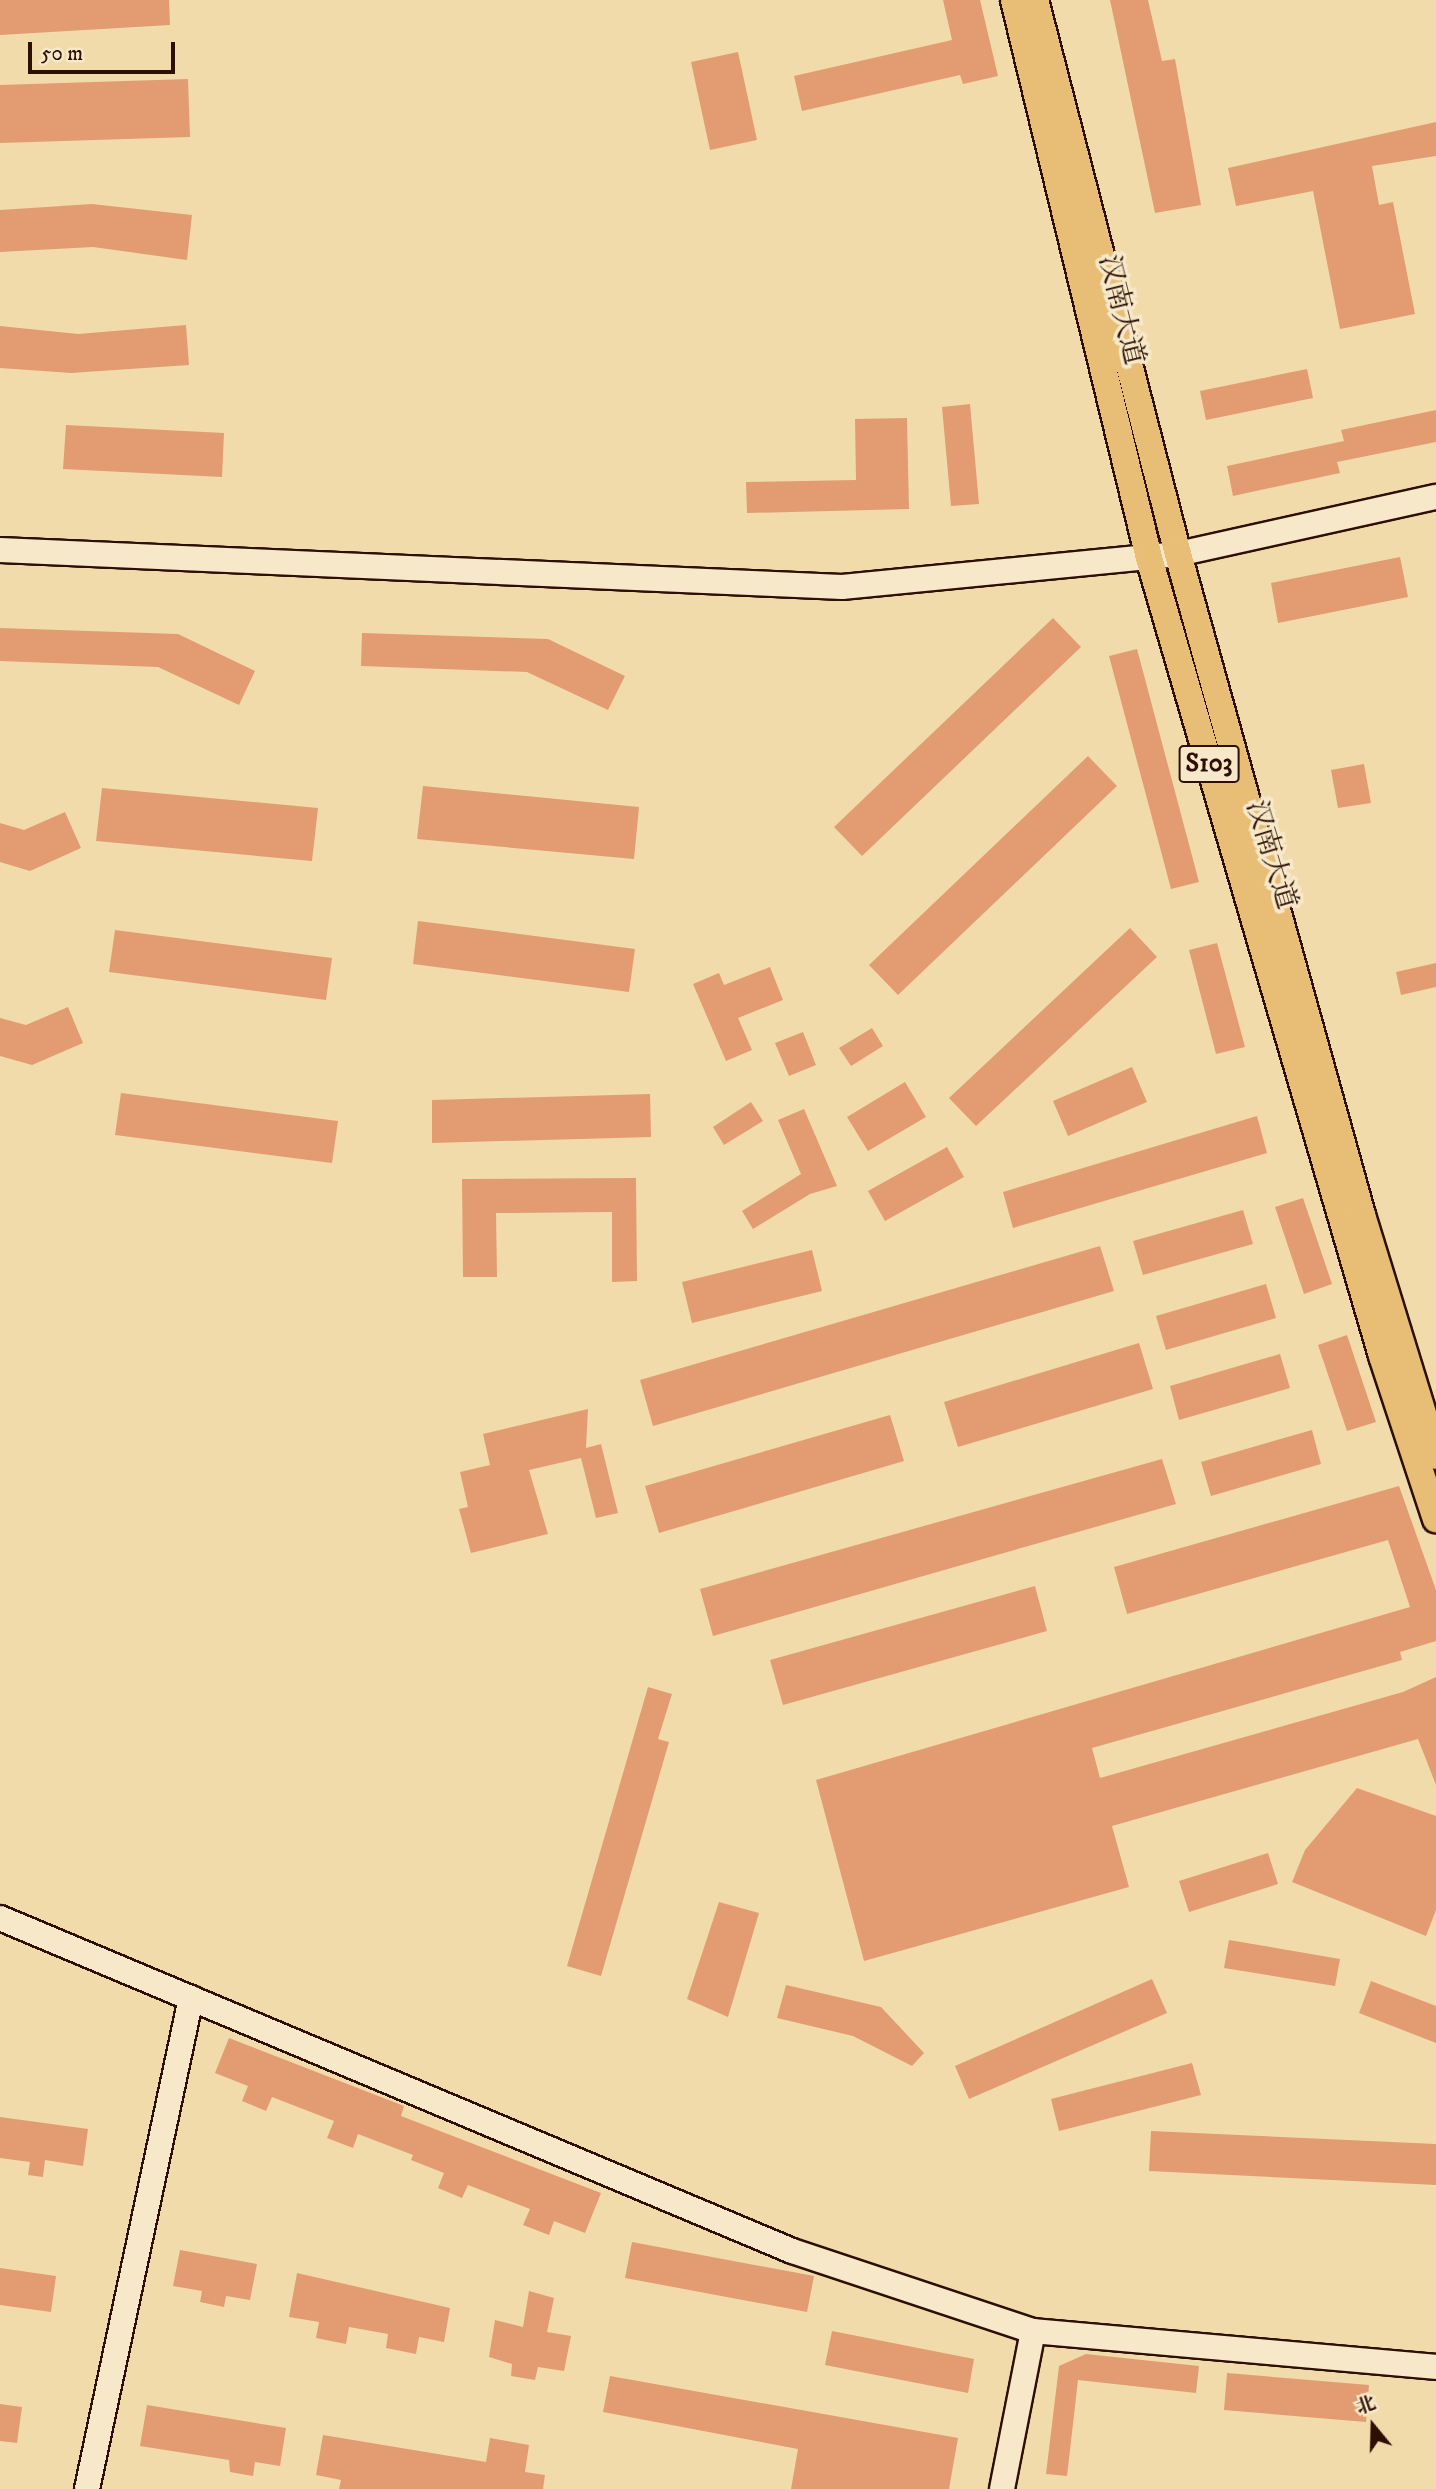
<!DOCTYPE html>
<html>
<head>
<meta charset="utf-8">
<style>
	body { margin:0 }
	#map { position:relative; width:1436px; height:2489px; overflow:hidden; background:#f1dbab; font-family:"IM FELL DW Pica","Noto Serif SC",serif }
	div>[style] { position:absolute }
	.building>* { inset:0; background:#e39c71 }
	.roads { filter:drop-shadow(2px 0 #2d0f04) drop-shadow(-2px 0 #2d0f04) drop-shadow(0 2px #2d0f04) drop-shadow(0 -2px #2d0f04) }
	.secondary>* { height:24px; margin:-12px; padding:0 12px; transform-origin:12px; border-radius:12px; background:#f6e8c8 }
	.primary>* { height:26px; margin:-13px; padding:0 13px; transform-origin:13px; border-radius:13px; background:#e8be76 }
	span { translate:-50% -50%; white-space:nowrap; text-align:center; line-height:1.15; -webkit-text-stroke:7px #f6e8c8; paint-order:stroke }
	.shield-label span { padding:2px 5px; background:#f6e8c8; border:2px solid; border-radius:5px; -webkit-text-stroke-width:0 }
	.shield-label { font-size:26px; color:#2d0f04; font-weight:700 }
	.street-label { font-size:28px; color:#2d0f04 }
	.north { position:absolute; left:1338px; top:2391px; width:70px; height:70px; -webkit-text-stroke:5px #f6e8c8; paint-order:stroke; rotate:341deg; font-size:19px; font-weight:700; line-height:28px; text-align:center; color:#2d0f04 }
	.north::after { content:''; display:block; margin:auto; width:24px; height:32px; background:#2d0f04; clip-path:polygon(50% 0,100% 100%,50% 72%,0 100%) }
	.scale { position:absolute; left:28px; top:42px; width:147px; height:32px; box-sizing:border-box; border:4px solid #2d0f04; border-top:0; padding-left:9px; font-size:21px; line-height:24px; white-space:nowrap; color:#2d0f04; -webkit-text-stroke:5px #f6e8c8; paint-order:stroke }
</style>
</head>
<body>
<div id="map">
	<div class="building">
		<div style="clip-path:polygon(0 0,169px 0,170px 25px,0 35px)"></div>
		<div style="clip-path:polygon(943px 0,980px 0,998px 76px,963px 84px,960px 75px,802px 111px,794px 76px,952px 40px)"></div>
		<div style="clip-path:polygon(1110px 0,1148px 0,1162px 61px,1175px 59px,1201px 205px,1155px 213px)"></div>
		<div style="clip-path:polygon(738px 52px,757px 140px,710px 150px,691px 62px)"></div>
		<div style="clip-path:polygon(188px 79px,190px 137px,0 143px,0 85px)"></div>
		<div style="clip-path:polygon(1436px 122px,1436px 156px,1372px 166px,1379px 205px,1393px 202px,1415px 314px,1340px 329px,1313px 191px,1236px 206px,1228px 168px)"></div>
		<div style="clip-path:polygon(92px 204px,192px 215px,187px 260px,93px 247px,0 252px,0 210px)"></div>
		<div style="clip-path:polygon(186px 325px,189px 365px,71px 373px,0 368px,0 326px,78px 334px)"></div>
		<div style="clip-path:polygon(1307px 369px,1313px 398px,1206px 420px,1200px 391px)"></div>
		<div style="clip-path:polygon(970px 404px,979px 504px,951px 506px,942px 407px)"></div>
		<div style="clip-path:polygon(1436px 410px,1436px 442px,1337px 462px,1340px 473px,1233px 496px,1227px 466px,1344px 441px,1341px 430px)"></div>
		<div style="clip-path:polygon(907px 418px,909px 509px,747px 513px,746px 482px,856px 480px,855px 419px)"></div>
		<div style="clip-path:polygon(66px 425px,224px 433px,222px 477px,63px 469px)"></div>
		<div style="clip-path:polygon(1400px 557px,1408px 597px,1278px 623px,1271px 583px)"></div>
		<div style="clip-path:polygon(1053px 618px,1081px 647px,862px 856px,834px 827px)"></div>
		<div style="clip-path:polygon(0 628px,178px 634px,255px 671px,239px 705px,158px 667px,0 661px)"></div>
		<div style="clip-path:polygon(362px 633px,548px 639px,625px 676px,608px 710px,527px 672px,361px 666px)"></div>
		<div style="clip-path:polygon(1137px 649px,1199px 882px,1171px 889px,1109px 656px)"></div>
		<div style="clip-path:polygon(1088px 756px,1117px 786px,898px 995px,869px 965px)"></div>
		<div style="clip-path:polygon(1364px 764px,1371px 803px,1338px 808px,1331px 770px)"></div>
		<div style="clip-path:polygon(423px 786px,639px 807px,634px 859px,417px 839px)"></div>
		<div style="clip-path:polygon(102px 788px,318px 808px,312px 861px,96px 841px)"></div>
		<div style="clip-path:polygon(65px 812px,81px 848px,30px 871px,0 862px,0 823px,24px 830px)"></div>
		<div style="clip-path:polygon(418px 921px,635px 949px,629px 992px,413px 964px)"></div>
		<div style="clip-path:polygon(1130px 928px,1157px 957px,976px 1126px,949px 1098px)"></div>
		<div style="clip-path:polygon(115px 930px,332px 958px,326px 1000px,109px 972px)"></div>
		<div style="clip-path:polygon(1217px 943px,1245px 1047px,1216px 1054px,1189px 950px)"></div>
		<div style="clip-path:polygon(1436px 963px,1436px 987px,1401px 995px,1396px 972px)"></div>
		<div style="clip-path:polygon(770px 967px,783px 1000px,738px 1018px,752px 1050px,726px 1061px,693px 984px,719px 973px,724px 985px)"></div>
		<div style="clip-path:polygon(68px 1007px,83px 1043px,32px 1065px,0 1056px,0 1018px,26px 1025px)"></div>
		<div style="clip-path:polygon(872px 1028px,883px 1046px,851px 1066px,839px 1048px)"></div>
		<div style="clip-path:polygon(803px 1032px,816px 1065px,789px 1076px,775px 1043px)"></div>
		<div style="clip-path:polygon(1132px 1067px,1147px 1102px,1068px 1136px,1053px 1101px)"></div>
		<div style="clip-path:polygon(905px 1082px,926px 1117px,868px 1151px,847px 1117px)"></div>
		<div style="clip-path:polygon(121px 1093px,338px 1121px,332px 1163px,115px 1135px)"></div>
		<div style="clip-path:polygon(650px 1094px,651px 1137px,432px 1143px,432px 1100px)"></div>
		<div style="clip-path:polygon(751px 1102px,763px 1121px,724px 1145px,713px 1127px)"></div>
		<div style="clip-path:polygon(804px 1109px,837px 1186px,810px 1194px,753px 1229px,742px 1211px,801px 1174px,778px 1120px)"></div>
		<div style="clip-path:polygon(1257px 1116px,1267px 1153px,1013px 1228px,1003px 1192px)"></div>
		<div style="clip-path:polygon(947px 1147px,964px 1177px,885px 1221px,868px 1191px)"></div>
		<div style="clip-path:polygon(636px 1178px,637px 1281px,612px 1282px,612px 1212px,496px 1213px,497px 1277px,463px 1277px,462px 1179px)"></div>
		<div style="clip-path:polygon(1303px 1198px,1332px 1284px,1304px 1294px,1275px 1207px)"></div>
		<div style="clip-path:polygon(1243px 1210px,1253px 1244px,1143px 1275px,1133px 1241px)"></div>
		<div style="clip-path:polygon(1100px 1246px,1114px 1291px,653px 1426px,640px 1380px)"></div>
		<div style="clip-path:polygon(812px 1250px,822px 1291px,692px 1323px,682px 1282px)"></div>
		<div style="clip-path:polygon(1266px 1284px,1276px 1318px,1166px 1350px,1156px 1316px)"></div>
		<div style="clip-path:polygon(1347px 1335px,1376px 1422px,1347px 1431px,1318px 1345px)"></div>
		<div style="clip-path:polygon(1139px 1343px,1153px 1389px,958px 1447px,944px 1402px)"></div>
		<div style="clip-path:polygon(1280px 1354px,1290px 1388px,1179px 1420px,1170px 1386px)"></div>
		<div style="clip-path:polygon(588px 1409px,586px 1448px,601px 1444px,618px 1513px,596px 1518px,581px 1458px,529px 1470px,548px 1534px,471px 1553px,459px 1509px,468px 1507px,460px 1472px,490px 1465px,483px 1434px)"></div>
		<div style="clip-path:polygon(890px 1415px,904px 1461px,659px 1533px,645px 1486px)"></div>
		<div style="clip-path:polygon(1312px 1430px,1321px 1464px,1211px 1496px,1201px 1462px)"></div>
		<div style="clip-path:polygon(1162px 1459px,1176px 1504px,713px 1636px,700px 1589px)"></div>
		<div style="clip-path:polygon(1399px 1486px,1436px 1590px,1436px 1641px,1400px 1652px,1402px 1660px,1092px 1748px,1100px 1778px,1403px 1692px,1436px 1677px,1436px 1785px,1418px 1739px,1112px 1826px,1129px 1887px,864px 1961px,816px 1780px,1410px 1607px,1388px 1540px,1127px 1614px,1114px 1567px)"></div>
		<div style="clip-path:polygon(1035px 1586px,1047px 1631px,783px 1705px,770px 1660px)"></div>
		<div style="clip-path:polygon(648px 1687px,672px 1694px,658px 1739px,669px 1742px,601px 1976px,567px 1966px)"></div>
		<div style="clip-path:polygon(1357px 1788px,1436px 1816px,1436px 1910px,1426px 1936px,1292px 1882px,1305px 1850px)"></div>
		<div style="clip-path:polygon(1268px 1853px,1278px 1884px,1189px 1912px,1179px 1881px)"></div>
		<div style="clip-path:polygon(719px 1902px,759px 1913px,728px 2017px,687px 1999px)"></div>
		<div style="clip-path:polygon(1229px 1940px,1340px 1959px,1335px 1986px,1224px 1968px)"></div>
		<div style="clip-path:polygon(1152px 1979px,1167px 2013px,969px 2099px,955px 2066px)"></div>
		<div style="clip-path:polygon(1371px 1981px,1436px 2006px,1436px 2043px,1359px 2013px)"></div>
		<div style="clip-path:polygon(786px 1985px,881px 2007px,924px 2053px,912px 2066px,853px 2036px,777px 2018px)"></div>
		<div style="clip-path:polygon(229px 2038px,404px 2106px,401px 2116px,601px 2193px,585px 2233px,554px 2221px,549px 2235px,523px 2225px,530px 2209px,468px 2185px,462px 2198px,438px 2188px,444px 2173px,411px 2160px,413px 2155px,358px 2134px,353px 2148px,327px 2138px,334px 2121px,272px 2097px,266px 2111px,242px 2101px,248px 2086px,215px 2073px)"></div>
		<div style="clip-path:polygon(1192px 2063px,1201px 2095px,1059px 2131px,1051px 2099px)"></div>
		<div style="clip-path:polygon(0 2117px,88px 2129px,83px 2166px,45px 2160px,43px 2177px,28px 2175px,30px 2162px,0 2158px)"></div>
		<div style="clip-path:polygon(1151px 2131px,1436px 2144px,1436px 2185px,1149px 2171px)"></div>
		<div style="clip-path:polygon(632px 2242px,814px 2276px,807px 2312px,625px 2278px)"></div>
		<div style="clip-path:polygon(180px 2250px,257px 2264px,250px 2300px,226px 2296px,224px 2307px,200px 2302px,202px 2291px,173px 2286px)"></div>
		<div style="clip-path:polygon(0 2268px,56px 2276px,51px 2312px,0 2305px)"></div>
		<div style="clip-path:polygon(297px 2273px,450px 2308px,444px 2342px,419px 2337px,416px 2354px,386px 2348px,388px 2334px,349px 2327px,346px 2344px,316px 2338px,319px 2322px,289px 2317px)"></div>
		<div style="clip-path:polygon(529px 2291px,554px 2298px,547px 2332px,571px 2336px,564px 2371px,538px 2367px,535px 2380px,511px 2376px,512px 2364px,489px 2357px,495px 2320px,523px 2327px)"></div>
		<div style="clip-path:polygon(832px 2331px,974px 2359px,968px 2393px,825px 2365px)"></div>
		<div style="clip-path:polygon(1086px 2354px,1199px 2366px,1196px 2393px,1078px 2380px,1067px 2476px,1046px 2474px,1059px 2366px)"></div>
		<div style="clip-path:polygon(1227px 2373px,1369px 2385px,1366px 2422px,1224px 2410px)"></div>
		<div style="clip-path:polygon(610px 2376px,958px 2438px,949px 2489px,791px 2489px,798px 2449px,603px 2412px)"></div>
		<div style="clip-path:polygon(0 2404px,22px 2407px,17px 2443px,0 2441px)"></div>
		<div style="clip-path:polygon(147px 2405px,286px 2428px,280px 2466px,255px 2462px,253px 2476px,230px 2472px,229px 2460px,140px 2446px)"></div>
		<div style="clip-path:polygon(323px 2435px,486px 2462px,490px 2438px,529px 2445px,525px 2472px,545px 2475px,543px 2489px,339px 2489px,341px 2480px,316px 2475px)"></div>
	</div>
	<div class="roads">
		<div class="secondary">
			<div style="left:0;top:550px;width:843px;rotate:2.52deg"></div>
			<div style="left:842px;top:587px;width:338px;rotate:-5.6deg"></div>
			<div style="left:1178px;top:554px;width:264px;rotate:-12.5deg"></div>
			<div style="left:0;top:1918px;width:859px;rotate:22.8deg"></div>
			<div style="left:792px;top:2251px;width:254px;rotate:18.4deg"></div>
			<div style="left:1033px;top:2331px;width:405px;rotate:5.1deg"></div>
			<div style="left:87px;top:2489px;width:502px;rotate:-78.04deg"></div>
			<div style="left:1002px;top:2489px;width:161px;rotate:-78.9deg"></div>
		</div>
		<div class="primary">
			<div style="left:1014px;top:0;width:574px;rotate:76.4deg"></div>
			<div style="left:1149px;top:558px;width:831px;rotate:73.72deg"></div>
			<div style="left:1382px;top:1356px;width:172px;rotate:71.7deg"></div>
			<div style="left:1035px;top:0;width:572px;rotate:75.53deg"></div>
			<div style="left:1178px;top:554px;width:686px;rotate:74.44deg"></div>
			<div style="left:1362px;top:1215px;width:252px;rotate:72.9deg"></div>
		</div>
	</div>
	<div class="shield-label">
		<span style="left:1209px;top:764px">S103</span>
	</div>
	<div class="street-label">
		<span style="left:1121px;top:310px;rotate:76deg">汉南大道</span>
		<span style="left:1271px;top:855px;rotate:73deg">汉南大道</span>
	</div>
	<div class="north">北</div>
	<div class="scale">50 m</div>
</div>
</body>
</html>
